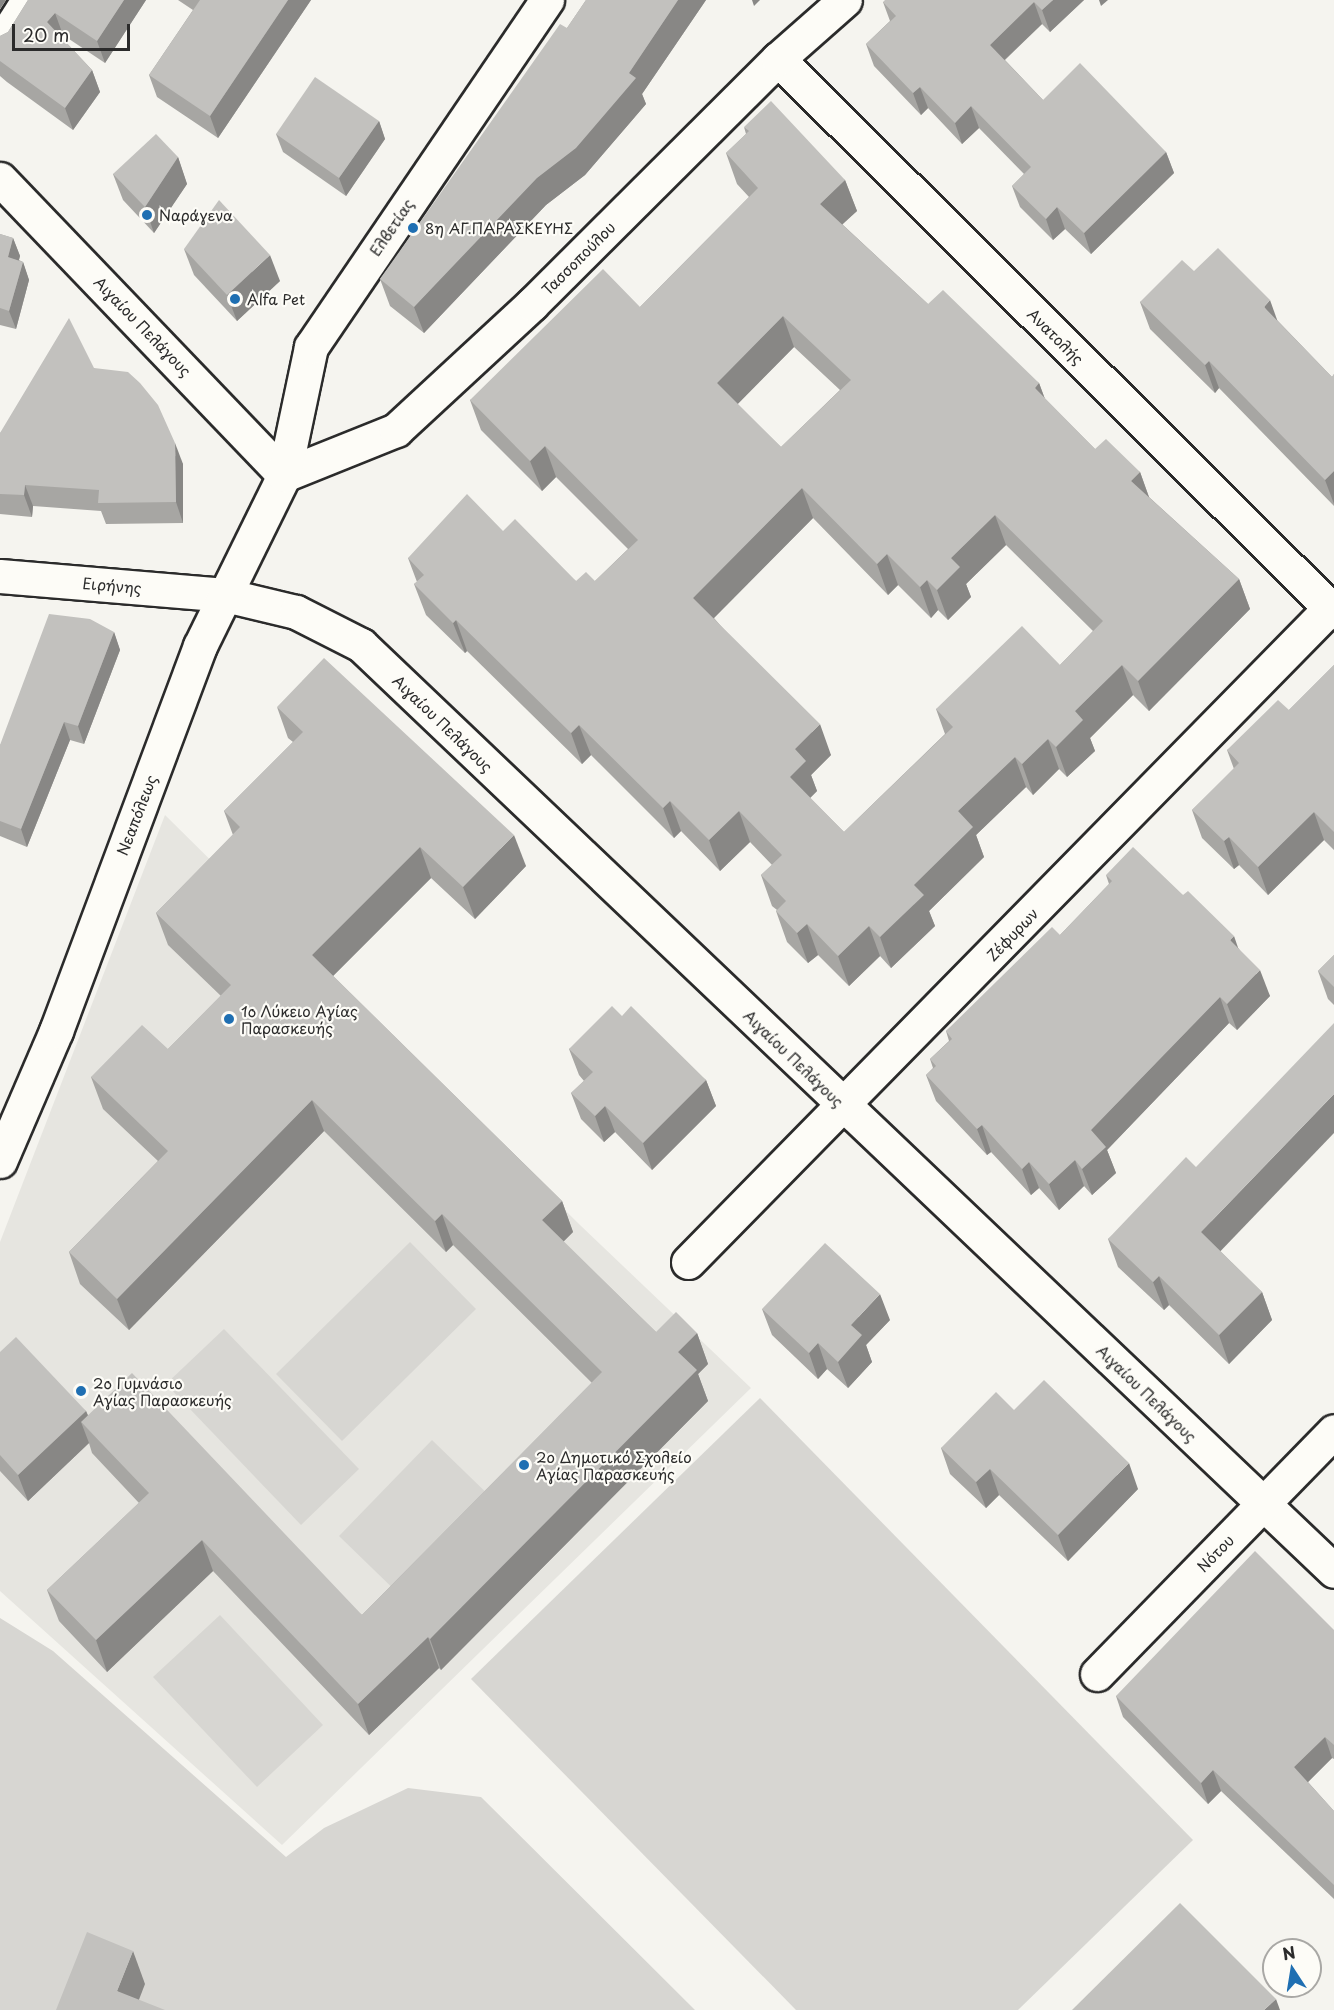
<!DOCTYPE html>
<html>
<head>
<meta charset="utf-8">
<style>
	body { margin:0 }
	#map { position:relative; width:1334px; height:2010px; overflow:hidden; background:#f5f4ef; font-family:"Playpen Sans",sans-serif }
	div>[style] { position:absolute }
	.built>* { inset:0; background:#e6e5e0 }
	.green>* { inset:0; background:#d7d6d2 }
	.roads { filter:drop-shadow(2px 0 #2b2b2b) drop-shadow(-2px 0 #2b2b2b) drop-shadow(0 2px #2b2b2b) drop-shadow(0 -2px #2b2b2b) }
	.minor>* { height:33px; margin:-16.5px; padding:0 16.5px; transform-origin:16.5px; border-radius:16.5px; background:#fdfcf7 }
	.wall>* { inset:0; background:#a7a6a3 }
	.shaded-wall>* { inset:0; background:#888785 }
	.building>* { inset:0; background:#c2c1be }
	.dots>* { width:16px; height:16px; translate:-50% -50%; box-sizing:border-box; border:3px solid #fdfcf7; border-radius:50% }
	span { translate:-50% -50%; white-space:nowrap; text-align:center; line-height:1.15; -webkit-text-stroke:4.5px #fdfcf7; paint-order:stroke }
	.poi-label { font-size:15px; color:#2b2b2b }
	.left { translate:0 -50%; text-align:left }
	.street-label { font-size:15px; color:#2b2b2b }
	.north { position:absolute; left:1262px; top:1938px; width:60px; height:60px; box-sizing:border-box; background:#fdfcf7; border:2px solid #a9a8a5; border-radius:50%; rotate:348deg; font-size:16px; font-weight:700; line-height:24px; text-align:center; color:#2b2b2b }
	.north::after { content:''; display:block; margin:auto; width:21px; height:27px; background:#1f6fb2; clip-path:polygon(50% 0,100% 100%,50% 72%,0 100%) }
	.scale { position:absolute; left:12px; top:24px; width:118px; height:27px; box-sizing:border-box; border:3px solid #2b2b2b; border-top:0; padding-left:8px; font-size:18px; line-height:21px; white-space:nowrap; color:#2b2b2b; -webkit-text-stroke:4px #fdfcf7; paint-order:stroke }
</style>
</head>
<body>
<div id="map">
	<div class="built">
		<div style="clip-path:polygon(165px 815px,580px 1225px,751px 1388px,282px 1845px,0 1591px,0 1242px)"></div>
	</div>
	<div class="green">
		<div style="clip-path:polygon(410px 1242px,476px 1309px,342px 1441px,276px 1374px)"></div>
		<div style="clip-path:polygon(224px 1329px,359px 1469px,301px 1525px,166px 1384px)"></div>
		<div style="clip-path:polygon(760px 1398px,1193px 1840px,1018px 2010px,796px 2010px,471px 1679px)"></div>
		<div style="clip-path:polygon(432px 1440px,499px 1505px,406px 1601px,339px 1536px)"></div>
		<div style="clip-path:polygon(220px 1615px,323px 1725px,257px 1787px,153px 1677px)"></div>
		<div style="clip-path:polygon(0 1618px,53px 1651px,286px 1857px,324px 1828px,408px 1788px,481px 1797px,695px 2010px,0 2010px)"></div>
	</div>
	<div class="roads">
		<div class="minor">
			<div style="left:0;top:44px;width:52px;rotate:-57.5deg"></div>
			<div style="left:778px;top:59px;width:784px;rotate:44.85deg"></div>
			<div style="left:0;top:179px;width:410px;rotate:46.2deg"></div>
			<div style="left:284px;top:475px;width:121px;rotate:-21.9deg"></div>
			<div style="left:396px;top:430px;width:185px;rotate:-42.8deg"></div>
			<div style="left:532px;top:304px;width:347px;rotate:-44.9deg"></div>
			<div style="left:778px;top:59px;width:89px;rotate:-41.4deg"></div>
			<div style="left:0;top:576px;width:226px;rotate:4.8deg"></div>
			<div style="left:225px;top:595px;width:73px;rotate:13.5deg"></div>
			<div style="left:296px;top:612px;width:73px;rotate:26.9deg"></div>
			<div style="left:361px;top:645px;width:1343px;rotate:43.58deg"></div>
			<div style="left:0;top:1161px;width:142px;rotate:-66.7deg"></div>
			<div style="left:56px;top:1031px;width:411px;rotate:-69.5deg"></div>
			<div style="left:200px;top:646px;width:191px;rotate:-63.8deg"></div>
			<div style="left:284px;top:475px;width:131px;rotate:-78.1deg"></div>
			<div style="left:311px;top:347px;width:420px;rotate:-55.8deg"></div>
			<div style="left:688px;top:1262px;width:922px;rotate:-45.53deg"></div>
			<div style="left:1097px;top:1674px;width:339px;rotate:-45.7deg"></div>
		</div>
	</div>
	<div class="wall">
		<div style="clip-path:polygon(28px 0,146px 0,105px 63px,63px 35px,61px 37px,92px 70px,100px 92px,73px 130px,7px 82px,0 76px,0 36px,8px 32px)"></div>
		<div style="clip-path:polygon(178px 0,311px 0,218px 138px,157px 97px,149px 75px,193px 10px)"></div>
		<div style="clip-path:polygon(586px 0,706px 0,642px 94px,646px 104px,585px 175px,546px 205px,424px 333px,390px 306px,380px 279px,567px 28px)"></div>
		<div style="clip-path:polygon(1084px 0,1050px 32px,1042px 24px,1005px 60px,1043px 100px,1166px 152px,1174px 173px,1091px 254px,1065px 229px,1053px 240px,1020px 207px,1012px 186px,1024px 174px,979px 128px,962px 144px,928px 108px,921px 115px,874px 66px,866px 44px,890px 21px,883px 2px)"></div>
		<div style="clip-path:polygon(379px 121px,385px 139px,346px 196px,283px 152px,276px 134px)"></div>
		<div style="clip-path:polygon(evenodd,744px 127px,845px 180px,857px 211px,842px 224px,928px 304px,1039px 383px,1045px 399px,1095px 449px,1140px 472px,1149px 497px,1239px 579px,1250px 609px,1149px 711px,1133px 695px,1090px 738px,1095px 751px,1067px 777px,1059px 769px,1033px 795px,1026px 787px,976px 835px,984px 857px,929px 911px,935px 926px,891px 968px,880px 956px,849px 986px,818px 955px,808px 963px,787px 942px,776px 911px,777px 910px,772px 906px,761px 875px,772px 865px,750px 842px,720px 871px,681px 831px,674px 838px,591px 755px,582px 764px,467px 651px,465px 653px,426px 615px,414px 584px,417px 582px,408px 558px,503px 531px,576px 581px,595px 581px,628px 549px,556px 477px,542px 491px,481px 430px,470px 400px,640px 307px,749px 197px,737px 184px,726px 153px,746px 134px,744px 127px,794px 347px,840px 390px,781px 447px,737px 404px,794px 347px,744px 127px,813px 518px,888px 595px,898px 585px,931px 618px,938px 610px,948px 620px,971px 597px,966px 584px,1006px 545px,1093px 631px,1060px 665px,936px 709px,945px 734px,844px 832px,810px 798px,817px 791px,811px 775px,831px 755px,714px 618px,813px 518px)"></div>
		<div style="clip-path:polygon(178px 157px,187px 184px,154px 233px,123px 200px,113px 174px)"></div>
		<div style="clip-path:polygon(0 234px,13px 238px,20px 256px,19px 260px,23px 262px,29px 280px,16px 329px,0 325px)"></div>
		<div style="clip-path:polygon(184px 249px,280px 281px,237px 321px,194px 275px)"></div>
		<div style="clip-path:polygon(1194px 271px,1278px 321px,1332px 377px,1334px 374px,1334px 506px,1219px 388px,1215px 393px,1150px 329px,1140px 302px)"></div>
		<div style="clip-path:polygon(94px 368px,183px 464px,183px 523px,106px 524px,101px 511px,33px 506px,32px 517px,0 514px,0 433px)"></div>
		<div style="clip-path:polygon(114px 632px,120px 650px,84px 744px,70px 740px,27px 847px,0 836px,0 745px)"></div>
		<div style="clip-path:polygon(1334px 665px,1334px 850px,1324px 840px,1268px 895px,1239px 865px,1234px 869px,1202px 838px,1192px 810px,1234px 769px,1227px 750px,1289px 710px)"></div>
		<div style="clip-path:polygon(277px 707px,526px 866px,475px 919px,431px 878px,333px 976px,562px 1201px,573px 1232px,563px 1242px,656px 1332px,697px 1333px,708px 1364px,698px 1374px,708px 1401px,441px 1670px,439px 1668px,369px 1735px,213px 1571px,107px 1672px,59px 1621px,47px 1590px,139px 1503px,92px 1453px,89px 1443px,28px 1501px,0 1471px,0 1352px,86px 1411px,88px 1415px,362px 1615px,592px 1383px,453px 1245px,446px 1252px,324px 1131px,129px 1330px,80px 1284px,69px 1252px,158px 1161px,103px 1109px,91px 1077px,168px 1049px,221px 996px,168px 945px,156px 913px,233px 835px,224px 811px,293px 742px,288px 738px)"></div>
		<div style="clip-path:polygon(1106px 875px,1183px 895px,1239px 949px,1270px 996px,1237px 1030px,1229px 1023px,1107px 1150px,1116px 1173px,1092px 1195px,1084px 1186px,1059px 1210px,1039px 1188px,1031px 1195px,991px 1152px,987px 1155px,936px 1101px,926px 1075px,933px 1068px,930px 1059px,949px 1041px,946px 1031px,1060px 935px,1109px 884px)"></div>
		<div style="clip-path:polygon(1334px 955px,1334px 1005px,1328px 999px,1318px 971px)"></div>
		<div style="clip-path:polygon(622px 1016px,706px 1080px,716px 1106px,652px 1170px,615px 1132px,604px 1142px,581px 1119px,571px 1093px,584px 1081px,579px 1075px,569px 1049px)"></div>
		<div style="clip-path:polygon(1196px 1167px,1220px 1251px,1262px 1292px,1272px 1320px,1229px 1364px,1169px 1305px,1164px 1310px,1118px 1267px,1108px 1239px)"></div>
		<div style="clip-path:polygon(762px 1309px,890px 1320px,866px 1345px,872px 1362px,848px 1388px,827px 1369px,818px 1379px,772px 1335px)"></div>
		<div style="clip-path:polygon(1014px 1410px,1138px 1489px,1068px 1561px,999px 1495px,986px 1508px,950px 1474px,941px 1448px)"></div>
		<div style="clip-path:polygon(1334px 1630px,1334px 1759px,1332px 1758px,1308px 1782px,1334px 1811px,1334px 1899px,1221px 1791px,1208px 1804px,1123px 1717px,1116px 1696px)"></div>
	</div>
	<div class="shaded-wall">
		<div style="clip-path:polygon(0 0,6px 0,0 9px)"></div>
		<div style="clip-path:polygon(124px 0,146px 0,105px 63px,97px 41px)"></div>
		<div style="clip-path:polygon(288px 0,311px 0,218px 138px,210px 116px)"></div>
		<div style="clip-path:polygon(678px 0,706px 0,642px 94px,646px 104px,585px 175px,546px 205px,424px 333px,414px 307px,629px 73px)"></div>
		<div style="clip-path:polygon(752px 0,760px 0,754px 6px)"></div>
		<div style="clip-path:polygon(1053px 0,1084px 0,1050px 32px,1042px 10px)"></div>
		<div style="clip-path:polygon(1099px 0,1108px 0,1101px 6px)"></div>
		<div style="clip-path:polygon(1034px 2px,1042px 24px,998px 66px,990px 45px)"></div>
		<div style="clip-path:polygon(55px 13px,63px 35px,55px 44px,47px 22px)"></div>
		<div style="clip-path:polygon(92px 70px,100px 92px,73px 130px,65px 108px)"></div>
		<div style="clip-path:polygon(920px 87px,928px 108px,921px 115px,913px 93px)"></div>
		<div style="clip-path:polygon(971px 106px,979px 128px,962px 144px,955px 123px)"></div>
		<div style="clip-path:polygon(379px 121px,385px 139px,346px 196px,339px 178px)"></div>
		<div style="clip-path:polygon(1166px 152px,1174px 173px,1091px 254px,1084px 233px)"></div>
		<div style="clip-path:polygon(178px 157px,187px 184px,154px 233px,145px 207px)"></div>
		<div style="clip-path:polygon(845px 180px,857px 211px,831px 235px,820px 204px)"></div>
		<div style="clip-path:polygon(1057px 207px,1065px 229px,1053px 240px,1046px 219px)"></div>
		<div style="clip-path:polygon(13px 238px,20px 256px,14px 276px,8px 257px)"></div>
		<div style="clip-path:polygon(270px 255px,280px 281px,237px 321px,227px 295px)"></div>
		<div style="clip-path:polygon(23px 262px,29px 280px,16px 329px,9px 311px)"></div>
		<div style="clip-path:polygon(1270px 300px,1280px 328px,1264px 307px)"></div>
		<div style="clip-path:polygon(783px 316px,794px 347px,728px 414px,717px 383px)"></div>
		<div style="clip-path:polygon(1209px 361px,1219px 388px,1215px 393px,1205px 365px)"></div>
		<div style="clip-path:polygon(1039px 383px,1050px 413px,1035px 388px)"></div>
		<div style="clip-path:polygon(175px 443px,183px 464px,183px 523px,176px 502px)"></div>
		<div style="clip-path:polygon(545px 446px,556px 477px,542px 491px,530px 461px)"></div>
		<div style="clip-path:polygon(1334px 471px,1334px 504px,1325px 480px)"></div>
		<div style="clip-path:polygon(1140px 472px,1151px 503px,1131px 481px)"></div>
		<div style="clip-path:polygon(25px 485px,33px 506px,32px 517px,24px 495px)"></div>
		<div style="clip-path:polygon(802px 488px,813px 518px,704px 628px,693px 598px)"></div>
		<div style="clip-path:polygon(995px 515px,1006px 545px,966px 584px,971px 597px,948px 620px,937px 590px,951px 558px)"></div>
		<div style="clip-path:polygon(887px 554px,898px 585px,888px 595px,877px 564px)"></div>
		<div style="clip-path:polygon(1239px 579px,1250px 609px,1149px 711px,1138px 681px)"></div>
		<div style="clip-path:polygon(927px 580px,938px 610px,931px 618px,920px 587px)"></div>
		<div style="clip-path:polygon(456px 620px,467px 651px,465px 653px,453px 623px)"></div>
		<div style="clip-path:polygon(114px 632px,120px 650px,84px 744px,78px 726px)"></div>
		<div style="clip-path:polygon(1122px 665px,1133px 695px,1090px 738px,1095px 751px,1067px 777px,1056px 747px,1075px 711px)"></div>
		<div style="clip-path:polygon(64px 722px,70px 740px,27px 847px,21px 829px)"></div>
		<div style="clip-path:polygon(820px 724px,831px 755px,811px 775px,817px 791px,801px 807px,790px 777px,795px 749px)"></div>
		<div style="clip-path:polygon(579px 725px,591px 755px,582px 764px,571px 733px)"></div>
		<div style="clip-path:polygon(1048px 739px,1059px 769px,1033px 795px,1022px 764px)"></div>
		<div style="clip-path:polygon(1015px 757px,1026px 787px,976px 835px,984px 857px,929px 911px,935px 926px,891px 968px,880px 937px,958px 811px)"></div>
		<div style="clip-path:polygon(670px 801px,681px 831px,674px 838px,663px 808px)"></div>
		<div style="clip-path:polygon(739px 811px,750px 842px,720px 871px,709px 840px)"></div>
		<div style="clip-path:polygon(1314px 812px,1324px 840px,1268px 895px,1258px 867px)"></div>
		<div style="clip-path:polygon(514px 835px,526px 866px,475px 919px,463px 887px)"></div>
		<div style="clip-path:polygon(1229px 837px,1239px 865px,1234px 869px,1224px 841px)"></div>
		<div style="clip-path:polygon(420px 847px,431px 878px,323px 986px,312px 955px)"></div>
		<div style="clip-path:polygon(807px 924px,818px 955px,808px 963px,797px 933px)"></div>
		<div style="clip-path:polygon(869px 926px,880px 956px,849px 986px,838px 956px)"></div>
		<div style="clip-path:polygon(1234px 936px,1243px 962px,1230px 940px)"></div>
		<div style="clip-path:polygon(1260px 970px,1270px 996px,1237px 1030px,1227px 1004px)"></div>
		<div style="clip-path:polygon(1220px 997px,1229px 1023px,1107px 1150px,1116px 1173px,1092px 1195px,1082px 1169px,1091px 1130px)"></div>
		<div style="clip-path:polygon(706px 1080px,716px 1106px,652px 1170px,643px 1143px)"></div>
		<div style="clip-path:polygon(1334px 1094px,1334px 1133px,1212px 1260px,1201px 1232px)"></div>
		<div style="clip-path:polygon(312px 1100px,324px 1131px,129px 1330px,117px 1299px)"></div>
		<div style="clip-path:polygon(605px 1106px,615px 1132px,604px 1142px,595px 1116px)"></div>
		<div style="clip-path:polygon(982px 1125px,991px 1152px,987px 1155px,977px 1129px)"></div>
		<div style="clip-path:polygon(1075px 1160px,1084px 1186px,1059px 1210px,1049px 1184px)"></div>
		<div style="clip-path:polygon(1029px 1162px,1039px 1188px,1031px 1195px,1022px 1169px)"></div>
		<div style="clip-path:polygon(562px 1201px,573px 1232px,553px 1252px,542px 1220px)"></div>
		<div style="clip-path:polygon(442px 1214px,453px 1245px,446px 1252px,435px 1221px)"></div>
		<div style="clip-path:polygon(1159px 1276px,1169px 1305px,1164px 1310px,1153px 1282px)"></div>
		<div style="clip-path:polygon(1262px 1292px,1272px 1320px,1229px 1364px,1219px 1335px)"></div>
		<div style="clip-path:polygon(880px 1294px,890px 1320px,866px 1345px,872px 1362px,848px 1388px,838px 1362px,851px 1325px)"></div>
		<div style="clip-path:polygon(697px 1333px,708px 1364px,698px 1374px,708px 1401px,441px 1670px,430px 1639px,678px 1352px)"></div>
		<div style="clip-path:polygon(818px 1343px,827px 1369px,818px 1379px,809px 1353px)"></div>
		<div style="clip-path:polygon(86px 1411px,96px 1437px,81px 1422px,89px 1443px,28px 1501px,18px 1475px)"></div>
		<div style="clip-path:polygon(1129px 1463px,1138px 1489px,1068px 1561px,1058px 1535px)"></div>
		<div style="clip-path:polygon(990px 1469px,999px 1495px,986px 1508px,976px 1482px)"></div>
		<div style="clip-path:polygon(202px 1540px,213px 1571px,107px 1672px,96px 1640px)"></div>
		<div style="clip-path:polygon(428px 1637px,439px 1668px,369px 1735px,358px 1704px)"></div>
		<div style="clip-path:polygon(1325px 1737px,1332px 1758px,1302px 1788px,1294px 1767px)"></div>
		<div style="clip-path:polygon(1213px 1770px,1221px 1791px,1208px 1804px,1201px 1783px)"></div>
		<div style="clip-path:polygon(133px 1951px,145px 1984px,135px 2010px,117px 1991px)"></div>
		<div style="clip-path:polygon(1276px 1999px,1280px 2010px,1264px 2010px)"></div>
	</div>
	<div class="building">
		<div style="clip-path:polygon(28px 0,124px 0,97px 41px,55px 13px,47px 22px,92px 70px,65px 108px,0 61px,0 36px,8px 32px)"></div>
		<div style="clip-path:polygon(200px 0,288px 0,210px 116px,149px 75px)"></div>
		<div style="clip-path:polygon(586px 0,678px 0,629px 73px,636px 78px,576px 148px,537px 178px,414px 307px,380px 279px,560px 24px,567px 28px)"></div>
		<div style="clip-path:polygon(885px 0,1053px 0,1042px 10px,1034px 2px,990px 45px,1043px 100px,1080px 63px,1166px 152px,1084px 233px,1057px 207px,1046px 219px,1012px 186px,1031px 167px,971px 106px,955px 123px,920px 87px,913px 93px,866px 44px,896px 16px,883px 2px)"></div>
		<div style="clip-path:polygon(315px 77px,379px 121px,339px 178px,276px 134px)"></div>
		<div style="clip-path:polygon(evenodd,771px 101px,845px 180px,820px 204px,928px 304px,943px 290px,1039px 383px,1035px 388px,1095px 449px,1106px 439px,1140px 472px,1131px 481px,1239px 579px,1138px 681px,1122px 665px,1075px 711px,1083px 720px,1056px 747px,1048px 739px,1022px 764px,1015px 757px,958px 811px,973px 827px,914px 885px,924px 895px,880px 937px,869px 926px,838px 956px,807px 924px,797px 933px,776px 911px,786px 901px,761px 875px,782px 855px,739px 811px,709px 840px,670px 801px,663px 808px,579px 725px,571px 733px,456px 620px,453px 623px,414px 584px,424px 575px,408px 558px,467px 494px,503px 531px,515px 519px,576px 581px,586px 572px,595px 581px,638px 540px,545px 446px,530px 461px,470px 400px,603px 269px,640px 307px,758px 188px,726px 153px,749px 131px,744px 127px,771px 101px,783px 316px,851px 380px,781px 447px,717px 383px,783px 316px,771px 101px,802px 488px,877px 564px,887px 554px,920px 587px,927px 580px,937px 590px,960px 567px,951px 558px,995px 515px,1103px 621px,1060px 665px,1022px 626px,936px 709px,953px 727px,844px 832px,790px 777px,806px 761px,795px 749px,820px 724px,693px 598px,802px 488px)"></div>
		<div style="clip-path:polygon(156px 134px,178px 157px,145px 207px,113px 174px)"></div>
		<div style="clip-path:polygon(219px 200px,270px 255px,227px 295px,184px 249px)"></div>
		<div style="clip-path:polygon(0 234px,13px 238px,8px 257px,23px 262px,9px 311px,0 308px)"></div>
		<div style="clip-path:polygon(1218px 248px,1270px 300px,1264px 307px,1332px 377px,1334px 374px,1334px 471px,1325px 480px,1209px 361px,1205px 365px,1140px 302px,1182px 260px,1194px 271px)"></div>
		<div style="clip-path:polygon(69px 318px,94px 368px,128px 372px,140px 383px,158px 405px,175px 443px,176px 502px,98px 503px,99px 490px,25px 485px,24px 495px,0 494px,0 433px)"></div>
		<div style="clip-path:polygon(49px 614px,90px 619px,114px 632px,78px 726px,64px 722px,21px 829px,0 821px,0 745px)"></div>
		<div style="clip-path:polygon(324px 658px,514px 835px,463px 887px,420px 847px,312px 955px,562px 1201px,542px 1220px,656px 1332px,676px 1312px,697px 1333px,678px 1352px,697px 1370px,430px 1639px,428px 1637px,358px 1704px,202px 1540px,96px 1640px,47px 1590px,149px 1493px,81px 1422px,132px 1373px,362px 1615px,602px 1372px,442px 1214px,435px 1221px,312px 1100px,117px 1299px,69px 1252px,168px 1151px,91px 1077px,142px 1025px,168px 1049px,231px 985px,156px 913px,240px 827px,224px 811px,303px 732px,277px 707px)"></div>
		<div style="clip-path:polygon(1334px 665px,1334px 832px,1314px 812px,1258px 867px,1229px 837px,1224px 841px,1192px 810px,1239px 763px,1227px 750px,1278px 700px,1289px 710px)"></div>
		<div style="clip-path:polygon(1133px 847px,1183px 895px,1188px 891px,1234px 936px,1230px 940px,1260px 970px,1227px 1004px,1220px 997px,1091px 1130px,1106px 1147px,1082px 1169px,1075px 1160px,1049px 1184px,1029px 1162px,1022px 1169px,982px 1125px,977px 1129px,926px 1075px,936px 1066px,930px 1059px,952px 1039px,946px 1031px,1052px 927px,1060px 935px,1112px 881px,1106px 875px)"></div>
		<div style="clip-path:polygon(1334px 955px,1334px 987px,1318px 971px)"></div>
		<div style="clip-path:polygon(612px 1006px,622px 1016px,631px 1006px,706px 1080px,643px 1143px,605px 1106px,595px 1116px,571px 1093px,593px 1072px,569px 1049px)"></div>
		<div style="clip-path:polygon(1334px 1023px,1334px 1094px,1201px 1232px,1262px 1292px,1219px 1335px,1159px 1276px,1153px 1282px,1108px 1239px,1186px 1157px,1196px 1167px)"></div>
		<div style="clip-path:polygon(825px 1243px,880px 1294px,851px 1325px,862px 1335px,838px 1362px,818px 1343px,809px 1353px,762px 1309px)"></div>
		<div style="clip-path:polygon(16px 1337px,86px 1411px,18px 1475px,0 1455px,0 1352px)"></div>
		<div style="clip-path:polygon(1044px 1380px,1129px 1463px,1058px 1535px,990px 1469px,976px 1482px,941px 1448px,996px 1392px,1014px 1410px)"></div>
		<div style="clip-path:polygon(1255px 1551px,1334px 1630px,1334px 1745px,1325px 1737px,1294px 1767px,1334px 1811px,1334px 1885px,1213px 1770px,1201px 1783px,1116px 1696px)"></div>
		<div style="clip-path:polygon(1180px 1903px,1276px 1999px,1264px 2010px,1072px 2010px)"></div>
		<div style="clip-path:polygon(87px 1932px,133px 1951px,117px 1991px,165px 2010px,56px 2010px)"></div>
	</div>
	<div class="dots">
		<div style="left:147px;top:215px;background:#1f6fb2"></div>
		<div style="left:413px;top:228px;background:#1f6fb2"></div>
		<div style="left:235px;top:299px;background:#1f6fb2"></div>
		<div style="left:229px;top:1019px;background:#1f6fb2"></div>
		<div style="left:81px;top:1391px;background:#1f6fb2"></div>
		<div style="left:524px;top:1465px;background:#1f6fb2"></div>
	</div>
	<div class="poi-label">
		<span class="left" style="left:159px;top:215px">Ναράγενα</span>
		<span class="left" style="left:425px;top:228px">8η ΑΓ.ΠΑΡΑΣΚΕΥΗΣ</span>
		<span class="left" style="left:247px;top:299px">Alfa Pet</span>
		<span class="left" style="left:241px;top:1019px">1ο Λύκειο Αγίας<br>Παρασκευής</span>
		<span class="left" style="left:93px;top:1391px">2ο Γυμνάσιο<br>Αγίας Παρασκευής</span>
		<span class="left" style="left:536px;top:1465px">2ο Δημοτικό Σχολείο<br>Αγίας Παρασκευής</span>
	</div>
	<div class="street-label">
		<span style="left:391px;top:227px;rotate:-56deg">Ελβετίας</span>
		<span style="left:578px;top:258px;rotate:-45deg">Τασσοπούλου</span>
		<span style="left:143px;top:326px;rotate:46deg">Αιγαίου Πελάγους</span>
		<span style="left:1056px;top:336px;rotate:45deg">Ανατολής</span>
		<span style="left:112px;top:585px;rotate:5deg">Ειρήνης</span>
		<span style="left:443px;top:723px;rotate:44deg">Αιγαίου Πελάγους</span>
		<span style="left:136px;top:815px;rotate:-69deg">Νεαπόλεως</span>
		<span style="left:1012px;top:934px;rotate:-46deg">Ζέφυρων</span>
		<span style="left:794px;top:1058px;rotate:44deg">Αιγαίου Πελάγους</span>
		<span style="left:1147px;top:1393px;rotate:44deg">Αιγαίου Πελάγους</span>
		<span style="left:1215px;top:1553px;rotate:-46deg">Νότου</span>
	</div>
	<div class="north">N</div>
	<div class="scale">20 m</div>
</div>
</body>
</html>
